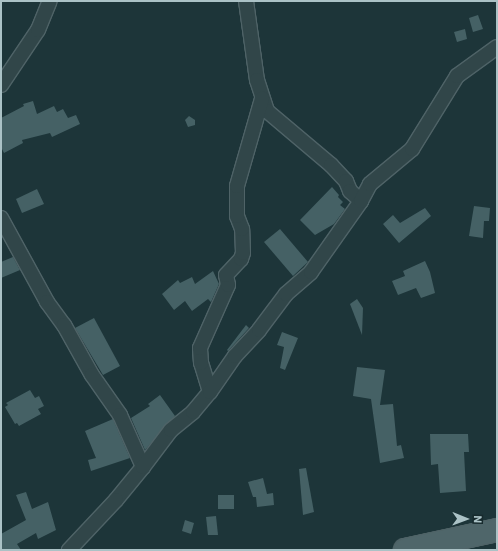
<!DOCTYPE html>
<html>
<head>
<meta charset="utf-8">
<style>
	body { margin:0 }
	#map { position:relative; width:498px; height:551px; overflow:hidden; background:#1d3539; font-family:"IBM Plex Sans",sans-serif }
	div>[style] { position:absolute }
	.building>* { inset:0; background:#456165 }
	.roads { filter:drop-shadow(1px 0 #4f6367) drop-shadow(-1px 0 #4f6367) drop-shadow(0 1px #4f6367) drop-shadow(0 -1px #4f6367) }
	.minor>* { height:14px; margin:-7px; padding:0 7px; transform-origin:7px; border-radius:7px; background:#314649 }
	.primary>* { height:22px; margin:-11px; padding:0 11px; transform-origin:11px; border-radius:11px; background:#4f666a }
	span { translate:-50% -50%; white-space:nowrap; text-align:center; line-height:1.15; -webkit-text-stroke:3.5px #172a2d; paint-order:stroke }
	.frame { position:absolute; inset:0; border:2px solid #abc2c6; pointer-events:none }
	.north { position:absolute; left:446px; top:499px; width:40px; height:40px; -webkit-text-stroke:3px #172a2d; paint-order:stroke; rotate:91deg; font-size:11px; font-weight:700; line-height:16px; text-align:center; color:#abc2c6 }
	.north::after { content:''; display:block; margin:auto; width:14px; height:18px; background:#abc2c6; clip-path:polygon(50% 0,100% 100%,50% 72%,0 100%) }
</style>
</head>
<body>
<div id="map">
	<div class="building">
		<div style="clip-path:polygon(478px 15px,483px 29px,473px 32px,469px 18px)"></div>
		<div style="clip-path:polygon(465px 29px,467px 39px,457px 42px,454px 32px)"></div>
		<div style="clip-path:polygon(33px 101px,37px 114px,54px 106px,57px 112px,63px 109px,68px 118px,76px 115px,80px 124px,52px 137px,50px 133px,22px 140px,23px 143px,4px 153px,1px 147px,1px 118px,24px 106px,23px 104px)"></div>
		<div style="clip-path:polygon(189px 116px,195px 120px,195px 125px,188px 127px,185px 120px)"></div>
		<div style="clip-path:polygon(332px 187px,339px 195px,338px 197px,343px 202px,340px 205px,345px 209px,334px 224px,315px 235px,300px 220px)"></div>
		<div style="clip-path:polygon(37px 189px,44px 204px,22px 213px,16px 199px)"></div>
		<div style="clip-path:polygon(474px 206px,490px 208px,489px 221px,484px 221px,483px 238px,469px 236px)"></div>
		<div style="clip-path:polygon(425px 208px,431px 216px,399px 243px,383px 224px,393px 215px,400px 223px)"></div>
		<div style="clip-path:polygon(280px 229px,308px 262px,293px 276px,264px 242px)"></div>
		<div style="clip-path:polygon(13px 257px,20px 270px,1px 278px,1px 262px)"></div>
		<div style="clip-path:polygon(425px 261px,430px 272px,435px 293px,421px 298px,416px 288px,398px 295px,392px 281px,405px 276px,403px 271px)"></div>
		<div style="clip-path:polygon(213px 271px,219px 284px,211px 302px,208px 299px,192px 311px,185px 301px,174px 310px,162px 294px,178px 280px,180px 283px,192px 277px,195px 284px)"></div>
		<div style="clip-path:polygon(357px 299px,363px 308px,362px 335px,350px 304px)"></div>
		<div style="clip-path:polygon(94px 318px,120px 366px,103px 375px,75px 328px)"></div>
		<div style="clip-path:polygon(246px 325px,249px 328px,228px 351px,227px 350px)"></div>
		<div style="clip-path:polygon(282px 332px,298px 338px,285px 370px,280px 368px,284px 347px,277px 345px)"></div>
		<div style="clip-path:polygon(357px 367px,385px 370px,380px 405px,393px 404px,397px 446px,401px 445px,404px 458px,380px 463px,371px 399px,353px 396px)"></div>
		<div style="clip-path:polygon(30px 390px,35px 398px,39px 396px,44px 406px,38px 409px,41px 414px,19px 426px,17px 423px,15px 424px,5px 407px,8px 405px,6px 403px)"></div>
		<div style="clip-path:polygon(160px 395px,175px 416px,145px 450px,131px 418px,150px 406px,148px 404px)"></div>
		<div style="clip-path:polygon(113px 419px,130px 458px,91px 471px,88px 460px,96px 458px,85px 431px)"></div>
		<div style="clip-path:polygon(430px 434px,468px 434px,469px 452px,464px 452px,466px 491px,440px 493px,438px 464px,431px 465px)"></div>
		<div style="clip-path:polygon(306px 468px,314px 512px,303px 515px,299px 469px)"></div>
		<div style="clip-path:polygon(263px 478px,267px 494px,273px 493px,274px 505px,257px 507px,256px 497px,253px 497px,248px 482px)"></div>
		<div style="clip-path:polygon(26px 492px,32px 509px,48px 502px,56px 530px,38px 539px,36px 533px,17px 544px,21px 550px,1px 550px,1px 534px,26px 520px,16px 495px)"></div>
		<div style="clip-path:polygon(218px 495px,234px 495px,234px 509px,218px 509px)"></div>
		<div style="clip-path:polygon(216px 516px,218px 535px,208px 535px,206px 517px)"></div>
		<div style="clip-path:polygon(185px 520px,194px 523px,191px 534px,182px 531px)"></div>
	</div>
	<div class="roads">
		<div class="minor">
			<div style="left:246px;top:1px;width:80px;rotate:82.1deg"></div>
			<div style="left:257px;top:80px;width:33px;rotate:72deg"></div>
			<div style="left:267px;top:111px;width:84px;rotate:40.2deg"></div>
			<div style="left:331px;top:165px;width:22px;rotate:47deg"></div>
			<div style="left:346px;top:181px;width:11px;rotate:68deg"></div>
			<div style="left:350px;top:191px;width:15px;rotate:42deg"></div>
			<div style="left:1px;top:85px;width:66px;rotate:-56.1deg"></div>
			<div style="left:38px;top:30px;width:31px;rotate:-68deg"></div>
			<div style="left:1px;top:218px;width:96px;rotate:61.3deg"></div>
			<div style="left:47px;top:302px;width:29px;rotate:54deg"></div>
			<div style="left:64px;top:325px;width:57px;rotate:60.8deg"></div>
			<div style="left:92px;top:375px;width:49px;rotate:55deg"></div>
			<div style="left:120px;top:415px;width:57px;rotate:66.1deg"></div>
			<div style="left:143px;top:467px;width:43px;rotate:129.3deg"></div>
			<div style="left:116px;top:500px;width:69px;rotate:133.2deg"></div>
			<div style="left:210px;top:392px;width:30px;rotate:-107deg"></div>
			<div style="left:201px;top:363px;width:15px;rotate:-94deg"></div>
			<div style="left:200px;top:348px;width:69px;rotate:-66deg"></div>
			<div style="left:228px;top:285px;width:10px;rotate:-101deg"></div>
			<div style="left:226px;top:275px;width:22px;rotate:-47deg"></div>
			<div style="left:241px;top:259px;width:6px;rotate:-72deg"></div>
			<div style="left:243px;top:253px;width:24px;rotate:-92deg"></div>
			<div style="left:242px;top:229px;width:14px;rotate:-111deg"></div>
			<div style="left:237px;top:216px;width:30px;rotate:-90deg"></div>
			<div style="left:237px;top:186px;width:91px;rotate:-74deg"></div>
			<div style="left:143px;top:467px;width:46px;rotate:-52.9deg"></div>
			<div style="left:171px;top:430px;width:28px;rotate:-39deg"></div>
			<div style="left:193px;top:412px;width:26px;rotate:-50deg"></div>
			<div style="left:210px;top:392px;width:44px;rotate:-55.2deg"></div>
			<div style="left:235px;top:356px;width:35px;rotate:-47deg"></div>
			<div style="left:259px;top:330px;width:45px;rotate:-53.1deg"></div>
			<div style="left:286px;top:294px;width:33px;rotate:-41deg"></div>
			<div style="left:311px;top:272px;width:87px;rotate:-54.8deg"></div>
			<div style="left:361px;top:201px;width:19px;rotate:-62deg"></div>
			<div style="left:370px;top:184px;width:55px;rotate:-39.8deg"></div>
			<div style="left:412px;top:149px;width:86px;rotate:-58.3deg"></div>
			<div style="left:457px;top:76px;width:49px;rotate:-35.9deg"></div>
		</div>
		<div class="primary">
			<div style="left:405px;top:550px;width:94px;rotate:-12.3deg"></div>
		</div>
	</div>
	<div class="frame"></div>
	<div class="north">N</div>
</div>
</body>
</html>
